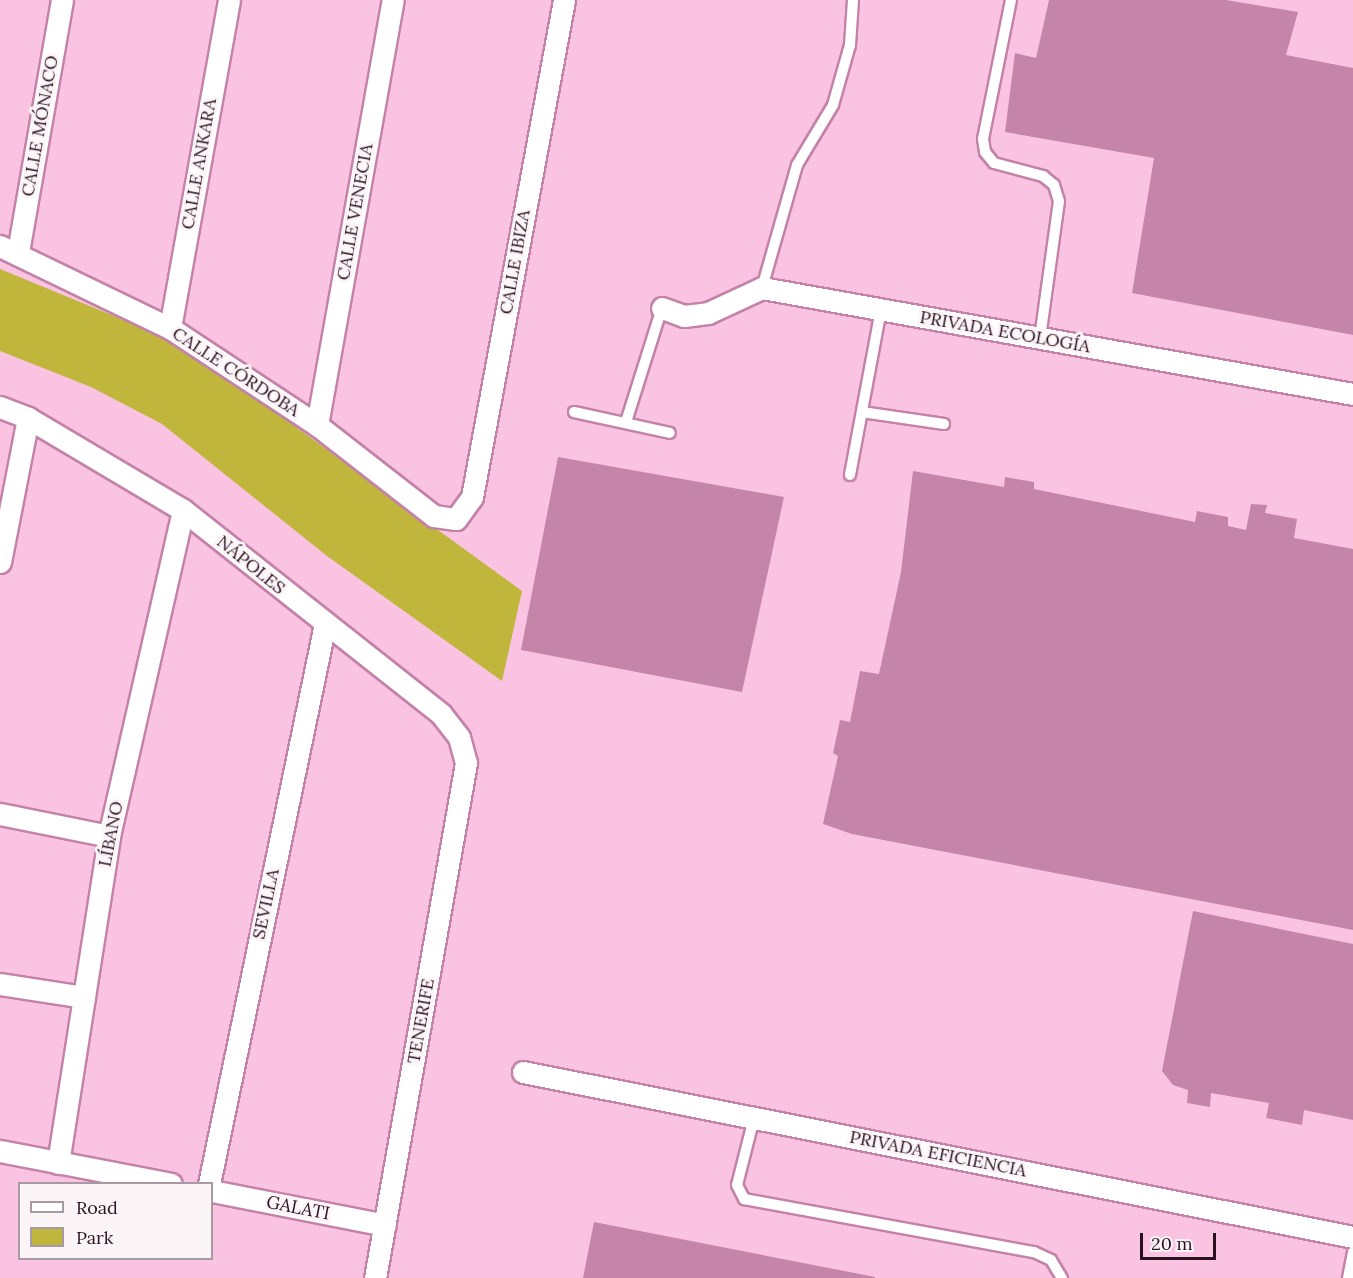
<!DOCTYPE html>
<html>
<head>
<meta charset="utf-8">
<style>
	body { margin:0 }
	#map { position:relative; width:1353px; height:1278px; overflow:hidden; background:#fac3e1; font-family:Lora,serif }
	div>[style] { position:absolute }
	.green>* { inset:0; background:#c0b63c }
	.building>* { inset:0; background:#c585a9 }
	.roads { filter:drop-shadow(2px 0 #c382a7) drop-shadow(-2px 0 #c382a7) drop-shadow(0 2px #c382a7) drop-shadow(0 -2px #c382a7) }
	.lane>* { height:10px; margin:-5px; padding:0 5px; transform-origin:5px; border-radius:5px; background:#fff }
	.street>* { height:21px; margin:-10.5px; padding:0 10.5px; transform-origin:10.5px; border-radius:10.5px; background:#fff }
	span { translate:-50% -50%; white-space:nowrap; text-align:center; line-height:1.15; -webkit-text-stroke:6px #fcf5f8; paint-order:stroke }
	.street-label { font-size:18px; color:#291120 }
	.legend { position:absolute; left:18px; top:1182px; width:195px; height:78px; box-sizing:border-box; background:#fcf5f8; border:2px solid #a89aa2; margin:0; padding:8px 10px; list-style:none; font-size:18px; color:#291120 }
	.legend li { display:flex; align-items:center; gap:12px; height:30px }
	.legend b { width:30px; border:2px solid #a89aa2 }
	.scale { position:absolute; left:1140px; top:1233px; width:76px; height:27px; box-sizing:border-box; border:3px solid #291120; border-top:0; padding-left:8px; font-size:18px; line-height:21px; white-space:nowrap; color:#291120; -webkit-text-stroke:4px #fcf5f8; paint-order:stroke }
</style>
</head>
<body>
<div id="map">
	<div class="green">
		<div style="clip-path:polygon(0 269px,165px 337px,289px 422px,522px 591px,502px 681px,327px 556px,162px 424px,91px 387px,0 351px)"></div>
	</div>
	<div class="building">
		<div style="clip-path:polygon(1049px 0,1226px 0,1298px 12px,1286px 55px,1353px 68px,1353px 335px,1132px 293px,1154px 158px,1005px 132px,1015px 53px,1036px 58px)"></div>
		<div style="clip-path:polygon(558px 457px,784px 497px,742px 692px,521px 650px)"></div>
		<div style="clip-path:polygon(913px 471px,1004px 487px,1005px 477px,1034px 482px,1034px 489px,1195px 522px,1197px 511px,1228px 517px,1228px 526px,1246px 530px,1251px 504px,1267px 505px,1265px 513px,1297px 519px,1294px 538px,1353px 549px,1353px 930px,852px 834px,823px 824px,838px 756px,833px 753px,840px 720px,850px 722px,860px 671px,879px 674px,901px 572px)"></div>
		<div style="clip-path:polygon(1193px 911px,1353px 944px,1353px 1120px,1304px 1110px,1302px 1125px,1266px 1118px,1269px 1103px,1211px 1093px,1210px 1107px,1187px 1103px,1188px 1090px,1173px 1085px,1162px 1071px)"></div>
		<div style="clip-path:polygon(594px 1222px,875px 1277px,875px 1278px,583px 1278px)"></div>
	</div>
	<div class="roads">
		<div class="lane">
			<div style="left:1011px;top:0;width:142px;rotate:101.4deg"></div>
			<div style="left:983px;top:139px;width:13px;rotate:81deg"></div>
			<div style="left:985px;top:152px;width:14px;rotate:51deg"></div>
			<div style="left:994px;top:163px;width:51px;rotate:14.9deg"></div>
			<div style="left:1043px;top:176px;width:14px;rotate:39deg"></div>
			<div style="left:1054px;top:185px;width:17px;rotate:73deg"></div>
			<div style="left:1059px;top:201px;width:138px;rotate:97.9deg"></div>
			<div style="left:762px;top:288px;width:128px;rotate:-74.1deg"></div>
			<div style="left:797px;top:165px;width:70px;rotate:-59deg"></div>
			<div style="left:833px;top:105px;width:62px;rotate:-74.2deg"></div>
			<div style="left:850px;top:45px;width:45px;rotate:-86.2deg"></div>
			<div style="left:574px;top:412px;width:98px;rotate:12.3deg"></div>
			<div style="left:862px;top:412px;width:83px;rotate:8.3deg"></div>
			<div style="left:626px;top:422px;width:120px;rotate:-72.5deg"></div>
			<div style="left:850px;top:475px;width:169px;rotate:-79.4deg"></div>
			<div style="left:754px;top:1118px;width:69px;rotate:104.2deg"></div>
			<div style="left:737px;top:1185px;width:16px;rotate:63deg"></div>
			<div style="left:744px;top:1199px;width:295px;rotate:10.4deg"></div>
			<div style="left:1034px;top:1252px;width:19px;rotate:25deg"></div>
			<div style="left:1051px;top:1260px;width:21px;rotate:59deg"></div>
			<div style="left:1348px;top:1278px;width:26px;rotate:-79deg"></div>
		</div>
		<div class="street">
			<div style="left:0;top:246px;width:189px;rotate:25.8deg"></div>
			<div style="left:170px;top:328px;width:176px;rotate:33.4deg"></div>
			<div style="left:317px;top:425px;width:148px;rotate:37.9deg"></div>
			<div style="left:434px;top:516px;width:22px;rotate:8deg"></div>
			<div style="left:456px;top:519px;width:27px;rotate:-54deg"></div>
			<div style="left:472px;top:497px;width:505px;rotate:-79.51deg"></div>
			<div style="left:18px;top:252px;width:256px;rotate:-80.1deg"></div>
			<div style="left:662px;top:308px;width:23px;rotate:20deg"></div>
			<div style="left:684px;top:316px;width:24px;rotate:-7deg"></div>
			<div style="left:708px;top:313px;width:60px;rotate:-24.8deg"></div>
			<div style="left:762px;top:288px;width:600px;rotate:10.17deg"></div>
			<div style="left:170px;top:328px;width:333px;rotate:-79.8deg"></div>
			<div style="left:0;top:407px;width:30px;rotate:21deg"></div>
			<div style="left:28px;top:418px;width:180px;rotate:30.7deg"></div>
			<div style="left:183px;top:510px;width:329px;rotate:38.3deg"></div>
			<div style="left:441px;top:714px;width:29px;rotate:52deg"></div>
			<div style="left:459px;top:737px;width:27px;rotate:75deg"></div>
			<div style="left:466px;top:763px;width:523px;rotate:100.02deg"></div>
			<div style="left:317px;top:425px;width:432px;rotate:-79.9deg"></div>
			<div style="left:0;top:562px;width:147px;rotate:-79deg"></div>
			<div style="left:0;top:814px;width:111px;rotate:11.4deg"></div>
			<div style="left:0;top:984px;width:85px;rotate:8.8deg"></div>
			<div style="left:523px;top:1072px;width:846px;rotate:11.24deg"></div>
			<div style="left:0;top:1151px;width:174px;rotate:10.9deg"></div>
			<div style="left:58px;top:1163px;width:331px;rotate:-81.1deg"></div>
			<div style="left:109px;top:836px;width:334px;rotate:-77.2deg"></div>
			<div style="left:209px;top:1184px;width:572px;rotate:-78.3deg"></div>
			<div style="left:212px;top:1191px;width:176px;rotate:11.1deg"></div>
		</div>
	</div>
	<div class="street-label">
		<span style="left:40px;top:126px;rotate:-80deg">CALLE MÓNACO</span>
		<span style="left:199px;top:164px;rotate:-80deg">CALLE ANKARA</span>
		<span style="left:355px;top:212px;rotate:-80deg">CALLE VENECIA</span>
		<span style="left:515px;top:262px;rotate:-80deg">CALLE IBIZA</span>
		<span style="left:1005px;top:332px;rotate:10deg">PRIVADA ECOLOGÍA</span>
		<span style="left:236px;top:372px;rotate:33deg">CALLE CÓRDOBA</span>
		<span style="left:251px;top:565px;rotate:39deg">NÁPOLES</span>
		<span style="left:111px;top:834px;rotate:-79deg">LÍBANO</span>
		<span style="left:266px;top:904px;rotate:-78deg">SEVILLA</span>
		<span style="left:421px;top:1021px;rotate:-80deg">TENERIFE</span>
		<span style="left:938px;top:1154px;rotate:11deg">PRIVADA EFICIENCIA</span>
		<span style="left:298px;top:1208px;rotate:11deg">GALATI</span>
	</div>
	<ul class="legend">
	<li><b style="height:8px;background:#fff"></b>Road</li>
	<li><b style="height:16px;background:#c0b63c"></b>Park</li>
	</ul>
	<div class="scale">20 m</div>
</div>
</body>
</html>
